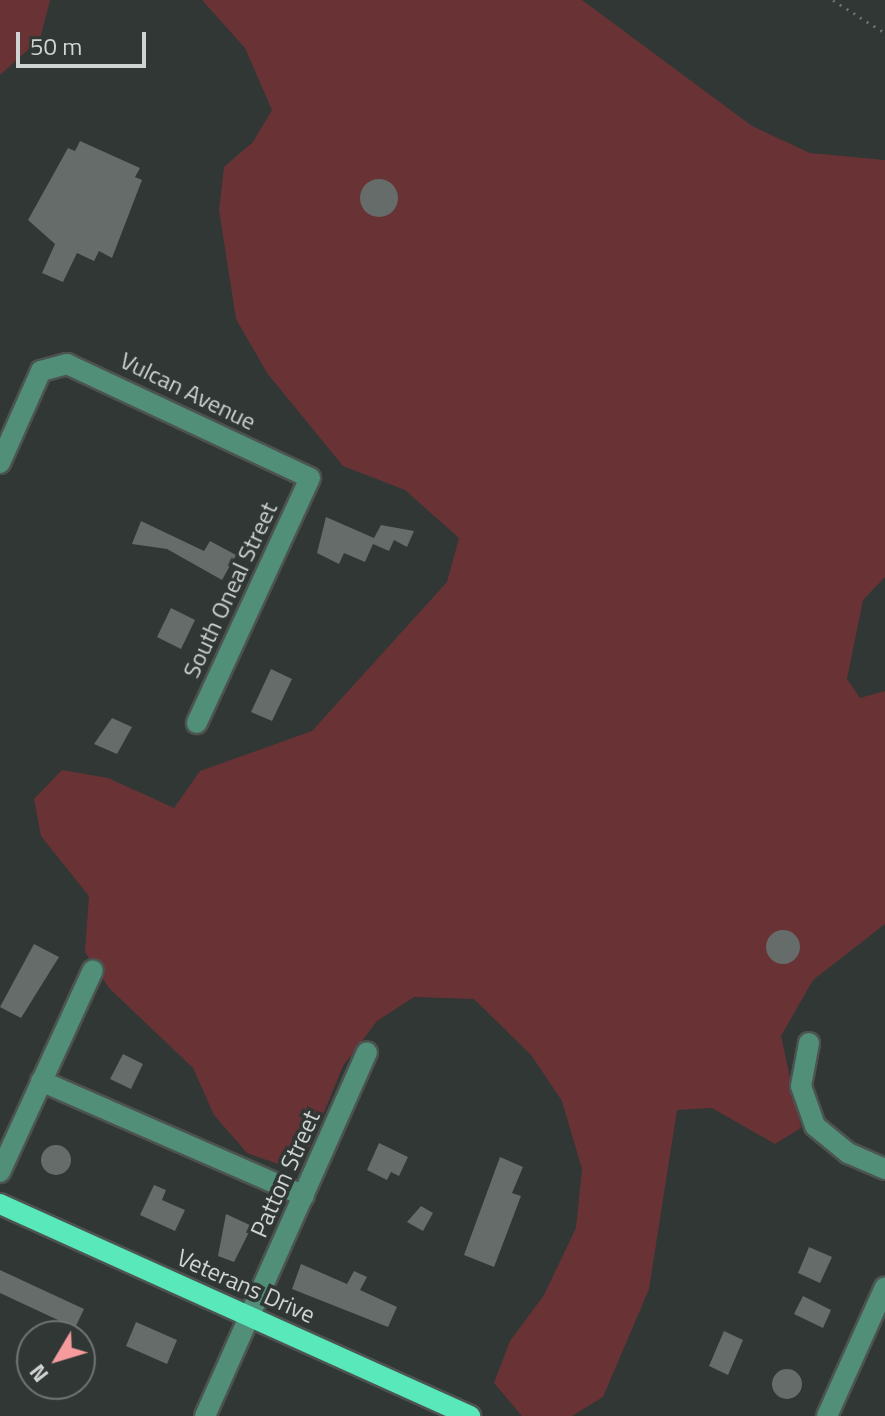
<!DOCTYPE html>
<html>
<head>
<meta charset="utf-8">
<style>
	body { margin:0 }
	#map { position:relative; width:885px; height:1416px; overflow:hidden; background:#303734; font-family:"Titillium Web",sans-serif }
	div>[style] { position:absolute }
	.green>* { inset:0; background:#693336 }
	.building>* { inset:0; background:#656c69 }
	.round { border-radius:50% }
	.path>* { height:3px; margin-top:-1.5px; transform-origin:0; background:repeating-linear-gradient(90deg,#686e6b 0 2px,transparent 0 8px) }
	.roads { filter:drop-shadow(2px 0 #4d5350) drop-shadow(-2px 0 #4d5350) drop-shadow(0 2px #4d5350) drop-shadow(0 -2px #4d5350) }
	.minor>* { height:20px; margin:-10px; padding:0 10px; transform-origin:10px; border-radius:10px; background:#518f78 }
	.major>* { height:20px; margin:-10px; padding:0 10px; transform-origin:10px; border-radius:10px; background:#59e8ba }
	span { translate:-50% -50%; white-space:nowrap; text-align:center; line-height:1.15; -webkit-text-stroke:7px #303734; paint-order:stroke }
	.street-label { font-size:24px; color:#cfd3d1 }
	.north { position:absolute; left:16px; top:1320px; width:80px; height:80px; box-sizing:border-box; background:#303734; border:2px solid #707573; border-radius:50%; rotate:232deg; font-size:22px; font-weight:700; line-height:32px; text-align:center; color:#cfd3d1 }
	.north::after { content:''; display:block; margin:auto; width:28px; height:36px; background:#f59b9d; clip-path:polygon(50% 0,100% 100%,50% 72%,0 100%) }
	.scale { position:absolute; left:16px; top:32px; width:130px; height:36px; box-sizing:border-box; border:4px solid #cfd3d1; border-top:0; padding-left:10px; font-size:24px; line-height:28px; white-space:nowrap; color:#cfd3d1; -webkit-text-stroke:6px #303734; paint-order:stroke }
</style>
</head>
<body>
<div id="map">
	<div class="green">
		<div style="clip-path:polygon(0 0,50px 0,40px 39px,0 75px)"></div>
		<div style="clip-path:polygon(202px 0,582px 0,752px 126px,810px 153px,885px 160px,885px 577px,863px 600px,847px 679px,860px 698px,885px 691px,885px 924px,813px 980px,781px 1036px,801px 1128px,775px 1144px,712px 1108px,677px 1110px,649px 1289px,603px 1397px,572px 1416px,522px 1416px,494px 1383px,510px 1341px,544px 1295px,576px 1228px,582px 1169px,562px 1101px,531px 1055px,474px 999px,414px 997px,377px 1021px,343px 1066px,308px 1151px,292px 1169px,247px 1153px,214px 1115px,193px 1068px,109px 988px,85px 952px,89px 896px,41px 836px,34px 799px,62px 770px,108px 778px,174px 808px,200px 771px,312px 731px,447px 582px,459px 538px,405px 490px,343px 466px,267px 373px,236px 319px,219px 210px,224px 167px,253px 142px,272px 110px,245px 48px)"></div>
	</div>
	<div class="building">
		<div style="clip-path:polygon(80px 141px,140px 168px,135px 177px,142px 180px,112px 258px,99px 251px,94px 261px,77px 253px,63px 282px,42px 273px,55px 244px,28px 220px,68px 148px,75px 151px)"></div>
		<div class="round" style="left:360px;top:179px;width:38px;height:38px"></div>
		<div style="clip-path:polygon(326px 517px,374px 538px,381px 525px,414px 531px,407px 547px,394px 540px,389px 551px,373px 544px,365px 562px,344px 553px,339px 564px,317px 553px)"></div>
		<div style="clip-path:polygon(141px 521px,204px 551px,210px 541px,236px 555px,222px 580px,167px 549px,132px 544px)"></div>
		<div style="clip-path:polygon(171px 608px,195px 620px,181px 649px,157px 637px)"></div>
		<div style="clip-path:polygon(271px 669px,292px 679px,272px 721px,251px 712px)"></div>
		<div style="clip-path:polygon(112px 718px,132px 727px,117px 754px,94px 744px)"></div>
		<div class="round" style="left:766px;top:930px;width:34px;height:34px"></div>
		<div style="clip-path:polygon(34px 944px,59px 957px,21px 1018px,0 1007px)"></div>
		<div style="clip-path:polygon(123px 1054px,143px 1064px,131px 1089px,110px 1079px)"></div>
		<div style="clip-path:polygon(379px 1143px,408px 1157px,399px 1176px,391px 1172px,387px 1180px,367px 1170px)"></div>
		<div class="round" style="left:41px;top:1145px;width:30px;height:30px"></div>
		<div style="clip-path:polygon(500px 1157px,523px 1167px,512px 1193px,521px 1196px,494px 1267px,464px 1255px)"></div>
		<div style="clip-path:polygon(154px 1185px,166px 1190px,162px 1200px,185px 1210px,175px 1231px,140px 1215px)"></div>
		<div style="clip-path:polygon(421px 1206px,433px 1213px,423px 1231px,407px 1222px)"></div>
		<div style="clip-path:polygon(226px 1214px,252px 1226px,234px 1262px,218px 1256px)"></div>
		<div style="clip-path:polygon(809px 1247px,832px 1257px,820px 1283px,798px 1273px)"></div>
		<div style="clip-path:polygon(301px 1264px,347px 1284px,354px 1271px,367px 1277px,360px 1290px,397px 1307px,388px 1327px,292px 1289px)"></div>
		<div style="clip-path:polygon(0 1270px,84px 1309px,75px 1328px,0 1293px)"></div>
		<div style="clip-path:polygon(803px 1296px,831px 1310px,823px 1328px,794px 1314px)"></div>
		<div style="clip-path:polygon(136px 1322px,177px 1340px,167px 1364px,126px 1346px)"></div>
		<div style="clip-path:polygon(724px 1331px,743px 1340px,728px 1375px,709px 1366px)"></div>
		<div class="round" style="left:772px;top:1369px;width:30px;height:30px"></div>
	</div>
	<div class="path">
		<div style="left:833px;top:0;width:62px;rotate:32.4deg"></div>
	</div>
	<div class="roads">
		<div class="minor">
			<div style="left:0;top:463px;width:101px;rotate:-66deg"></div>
			<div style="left:41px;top:371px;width:27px;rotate:-15deg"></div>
			<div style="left:67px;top:364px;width:268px;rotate:25.1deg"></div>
			<div style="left:310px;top:478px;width:270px;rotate:114.8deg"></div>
			<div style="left:809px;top:1043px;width:44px;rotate:100.5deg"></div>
			<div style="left:801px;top:1086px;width:42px;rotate:70.7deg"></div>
			<div style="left:815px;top:1126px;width:43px;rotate:39.3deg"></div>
			<div style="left:848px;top:1153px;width:40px;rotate:23.4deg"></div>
			<div style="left:41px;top:1081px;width:287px;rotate:23.6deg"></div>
			<div style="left:0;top:1172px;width:222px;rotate:-65.3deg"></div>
			<div style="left:205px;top:1416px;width:398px;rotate:-66deg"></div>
			<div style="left:827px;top:1416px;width:141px;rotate:-65.8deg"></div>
		</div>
		<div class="major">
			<div style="left:0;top:1204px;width:516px;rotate:24.28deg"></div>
		</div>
	</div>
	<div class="street-label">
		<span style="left:188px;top:391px;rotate:26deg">Vulcan Avenue</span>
		<span style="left:230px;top:590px;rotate:-65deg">South Oneal Street</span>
		<span style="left:285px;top:1174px;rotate:-66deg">Patton Street</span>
		<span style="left:246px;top:1286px;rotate:24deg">Veterans Drive</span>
	</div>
	<div class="north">N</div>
	<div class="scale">50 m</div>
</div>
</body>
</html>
